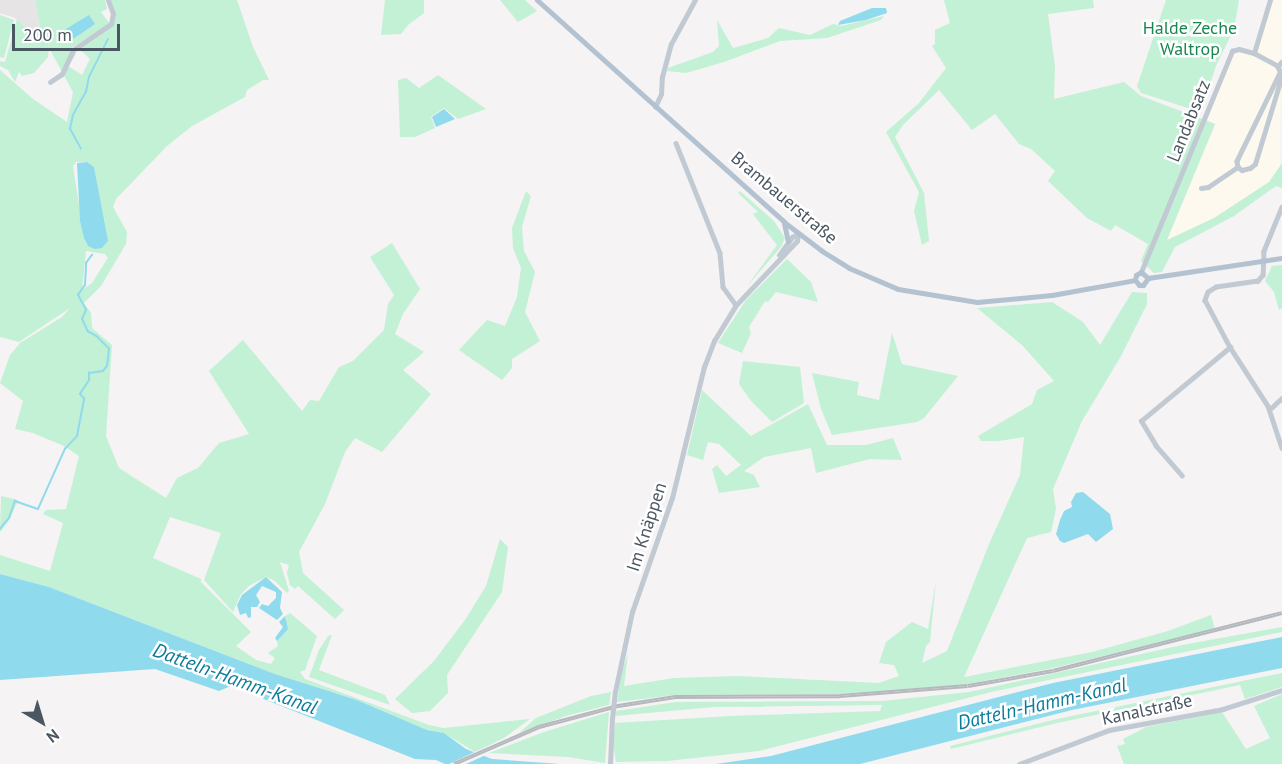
<!DOCTYPE html>
<html>
<head>
<meta charset="utf-8">
<style>
	body { margin:0 }
	#map { position:relative; width:1282px; height:764px; overflow:hidden; background:#f5f3f3; font-family:"PT Sans",sans-serif }
	div>[style] { position:absolute }
	.commercial>* { inset:0; background:#fdf9ef }
	.education>* { inset:0; background:#e6e4e5 }
	.green>* { inset:0; background:#c3f1d5 }
	.water>* { inset:0; background:#90daee }
	.pier>* { inset:0; background:#f5f3f3 }
	.stream>* { height:1.5px; margin:-0.75px; padding:0 0.75px; transform-origin:0.75px; border-radius:0.75px; background:#90daee }
	.minor>* { height:4.5px; margin:-2.25px; padding:0 2.25px; transform-origin:2.25px; border-radius:2.25px; background:#c1cad2 }
	.major>* { height:5px; margin:-2.5px; padding:0 2.5px; transform-origin:2.5px; border-radius:2.5px; background:#b3c2d1 }
	.rail>* { height:4px; margin-top:-2px; transform-origin:0; background:repeating-linear-gradient(90deg,#fff 0 4.5px,#b5b8bd 0 9px); box-sizing:border-box; border-block:2px solid #b5b8bd }
	.minor-bridge>* { height:4.5px; margin:-2.25px; padding:0 2.25px; transform-origin:2.25px; border-radius:2.25px; background:#c1cad2 }
	span { translate:-50% -50%; white-space:nowrap; text-align:center; line-height:1.15; -webkit-text-stroke:5px #fff; paint-order:stroke }
	.park-label { font-size:18px; color:#17864f }
	.street-label { font-size:18px; color:#4a5661 }
	.water-label { font-size:20px; color:#0c7c9b; font-style:italic }
	.north { position:absolute; left:12px; top:692px; width:60px; height:60px; -webkit-text-stroke:4px #fff; paint-order:stroke; rotate:142deg; font-size:16px; font-weight:700; line-height:24px; text-align:center; color:#4a5661 }
	.north::after { content:''; display:block; margin:auto; width:21px; height:27px; background:#4a5661; clip-path:polygon(50% 0,100% 100%,50% 72%,0 100%) }
	.scale { position:absolute; left:12px; top:24px; width:108px; height:27px; box-sizing:border-box; border:3px solid #4a5661; border-top:0; padding-left:8px; font-size:18px; line-height:21px; white-space:nowrap; color:#4a5661; -webkit-text-stroke:4px #fff; paint-order:stroke }
</style>
</head>
<body>
<div id="map">
	<div class="commercial">
		<div style="clip-path:polygon(1269px 0,1282px 0,1280px 167px,1269px 182px,1214px 218px,1167px 240px,1216px 124px,1205px 119px,1228px 53px,1252px 51px)"></div>
	</div>
	<div class="education">
		<div style="clip-path:polygon(0 0,35px 0,40px 26px,31px 33px,15px 18px,0 13px)"></div>
	</div>
	<div class="green">
		<div style="clip-path:polygon(evenodd,35px 0,105px 0,107px 9px,101px 12px,110px 24px,70px 49px,76px 54px,68px 66px,82px 75px,90px 59px,78px 48px,113px 24px,115px 20px,110px 0,237px 0,253px 47px,269px 80px,263px 80px,247px 90px,245px 97px,192px 126px,167px 146px,116px 199px,113px 207px,127px 232px,126px 244px,101px 286px,84px 303px,91px 313px,92px 328px,112px 345px,106px 436px,119px 468px,166px 498px,177px 478px,198px 468px,219px 443px,249px 434px,209px 371px,243px 340px,302px 411px,310px 400px,319px 401px,339px 367px,353px 361px,384px 330px,388px 304px,394px 295px,370px 257px,392px 243px,420px 289px,403px 314px,395px 334px,424px 352px,403px 370px,431px 394px,382px 452px,355px 438px,345px 452px,325px 504px,299px 552px,303px 573px,344px 610px,335px 619px,298px 586px,295px 589px,290px 585px,287px 573px,289px 565px,280px 562px,289px 591px,287px 593px,275px 581px,266px 577px,249px 586px,241px 594px,233px 612px,204px 580px,221px 533px,170px 517px,153px 558px,201px 579px,201px 582px,251px 632px,236px 646px,256px 660px,271px 664px,275px 658px,268px 653px,278px 646px,277px 641px,286px 619px,285px 616px,290px 613px,317px 636px,305px 670px,300px 672px,305px 679px,429px 725px,444px 728px,530px 719px,504px 738px,475px 752px,444px 733px,427px 730px,357px 700px,275px 674px,49px 587px,0 574px,0 555px,50px 571px,63px 523px,43px 514px,46px 510px,66px 509px,79px 456px,64px 446px,33px 433px,15px 429px,23px 401px,0 383px,10px 355px,20px 343px,62px 317px,70px 308px,19px 342px,0 337px,0 70px,33px 99px,67px 122px,73px 92px,49px 48px,48px 57px,34px 73px,22px 76px,19px 72px,15px 82px,8px 70px,0 66px,0 61px,5px 62px,17px 19px,31px 33px,40px 26px,35px 0,76px 162px,86px 162px,94px 167px,102px 217px,106px 230px,88px 246px,84px 237px,73px 166px,76px 162px,35px 0,86px 251px,105px 254px,108px 258px,92px 283px,82px 290px,86px 251px)"></div>
		<div style="clip-path:polygon(385px 0,424px 0,424px 13px,408px 25px,401px 34px,381px 35px)"></div>
		<div style="clip-path:polygon(500px 0,525px 0,537px 11px,518px 22px)"></div>
		<div style="clip-path:polygon(944px 0,1093px 0,1094px 8px,1048px 14px,1055px 66px,1054px 99px,1124px 82px,1141px 96px,1215px 124px,1167px 240px,1214px 218px,1269px 182px,1282px 163px,1282px 188px,1276px 186px,1234px 216px,1175px 247px,1162px 272px,1154px 273px,1141px 261px,1148px 244px,1115px 225px,1111px 231px,1087px 218px,1048px 181px,1055px 171px,1031px 149px,1019px 144px,995px 114px,972px 130px,939px 90px,903px 125px,895px 137px,924px 193px,929px 241px,922px 245px,914px 211px,919px 192px,886px 132px,919px 103px,946px 68px,932px 46px,935px 44px,935px 30px,950px 23px)"></div>
		<div style="clip-path:polygon(1166px 0,1239px 0,1234px 29px,1216px 66px,1206px 96px,1199px 104px,1188px 108px,1141px 93px,1137px 86px)"></div>
		<div style="clip-path:polygon(0 15px,14px 20px,4px 58px,0 57px)"></div>
		<div style="clip-path:polygon(884px 16px,881px 20px,827px 38px,780px 41px,724px 62px,686px 73px,667px 71px,668px 68px,713px 52px,719px 46px,717px 20px,733px 48px,768px 38px,779px 28px,810px 35px,833px 24px,841px 26px)"></div>
		<div style="clip-path:polygon(438px 75px,486px 109px,458px 119px,444px 108px,431px 117px,435px 128px,415px 137px,400px 137px,398px 80px,406px 78px,419px 88px)"></div>
		<div style="clip-path:polygon(526px 191px,531px 196px,522px 227px,524px 251px,535px 272px,525px 312px,540px 341px,512px 359px,512px 368px,502px 380px,459px 350px,487px 320px,505px 326px,517px 297px,521px 268px,513px 248px,512px 228px)"></div>
		<div style="clip-path:polygon(740px 191px,774px 221px,785px 238px,781px 247px,747px 286px,777px 245px,753px 214px,758px 212px,738px 193px)"></div>
		<div style="clip-path:polygon(787px 259px,811px 282px,818px 302px,776px 292px,768px 302px,765px 301px,749px 327px,751px 333px,742px 353px,718px 343px,746px 300px)"></div>
		<div style="clip-path:polygon(1282px 265px,1282px 308px,1279px 310px,1274px 292px,1265px 281px,1272px 266px)"></div>
		<div style="clip-path:polygon(1132px 292px,1147px 293px,1147px 304px,1121px 356px,1082px 421px,1053px 489px,1056px 509px,1051px 532px,1027px 538px,964px 677px,1092px 652px,1168px 631px,1211px 615px,1215px 629px,1053px 668px,962px 685px,840px 694px,675px 695px,617px 702px,622px 671px,628px 653px,624px 686px,674px 678px,737px 676px,879px 683px,899px 676px,894px 665px,879px 663px,886px 642px,912px 622px,928px 629px,936px 580px,930px 642px,926px 646px,922px 663px,947px 651px,989px 544px,1020px 475px,1024px 437px,999px 441px,981px 441px,978px 436px,1032px 404px,1037px 390px,1054px 381px,1022px 345px,977px 308px,1052px 302px,1083px 322px,1100px 345px)"></div>
		<div style="clip-path:polygon(892px 333px,902px 364px,958px 376px,924px 418px,917px 422px,832px 435px,821px 409px,812px 373px,859px 382px,857px 395px,879px 400px)"></div>
		<div style="clip-path:polygon(743px 361px,800px 367px,804px 403px,772px 422px,752px 402px,739px 384px)"></div>
		<div style="clip-path:polygon(702px 390px,751px 436px,808px 404px,827px 445px,866px 445px,893px 438px,902px 460px,870px 459px,816px 473px,811px 448px,764px 457px,744px 471px,754px 475px,760px 487px,719px 493px,712px 469px,717px 465px,726px 476px,741px 465px,719px 444px,708px 442px,703px 460px,687px 455px)"></div>
		<div style="clip-path:polygon(1px 496px,18px 500px,10px 519px,0 532px)"></div>
		<div style="clip-path:polygon(500px 539px,508px 547px,502px 592px,447px 675px,448px 693px,430px 711px,412px 713px,395px 699px,434px 661px,465px 620px,486px 586px)"></div>
		<div style="clip-path:polygon(1282px 627px,1282px 632px,991px 692px,759px 751px,667px 761px,616px 762px,613px 744px,615px 723px,730px 716px,880px 711px,882px 705px,714px 707px,615px 716px,616px 711px,676px 702px,882px 701px,969px 692px,1182px 645px)"></div>
		<div style="clip-path:polygon(332px 635px,319px 670px,385px 695px,390px 705px,309px 677px,319px 650px,328px 636px)"></div>
		<div style="clip-path:polygon(1282px 673px,1282px 687px,1245px 699px,1240px 685px,1057px 723px,951px 749px,950px 746px,1057px 719px)"></div>
		<div style="clip-path:polygon(611px 692px,609px 705px,566px 716px,519px 733px,536px 718px,591px 696px)"></div>
		<div style="clip-path:polygon(1282px 694px,1282px 764px,1124px 764px,1117px 746px,1125px 744px,1123px 739px,1146px 727px,1222px 712px,1246px 749px,1270px 738px,1254px 706px)"></div>
		<div style="clip-path:polygon(609px 712px,605px 763px,568px 757px,489px 753px,544px 732px)"></div>
	</div>
	<div class="water">
		<div style="clip-path:polygon(872px 8px,886px 8px,887px 13px,866px 20px,838px 25px,840px 21px)"></div>
		<div style="clip-path:polygon(89px 15px,95px 24px,73px 39px,66px 29px)"></div>
		<div style="clip-path:polygon(444px 109px,455px 119px,436px 127px,432px 117px)"></div>
		<div style="clip-path:polygon(87px 162px,94px 167px,108px 241px,102px 248px,95px 249px,88px 246px,84px 238px,80px 221px,77px 163px)"></div>
		<div style="clip-path:polygon(1083px 492px,1110px 514px,1113px 529px,1096px 542px,1088px 534px,1064px 543px,1060px 541px,1056px 534px,1060px 520px,1064px 511px,1072px 507px,1071px 502px,1076px 493px)"></div>
		<div style="clip-path:polygon(0 574px,49px 587px,275px 674px,357px 700px,427px 730px,444px 733px,466px 749px,492px 759px,560px 764px,445px 764px,436px 760px,415px 759px,231px 686px,219px 691px,155px 669px,0 680px)"></div>
		<div style="clip-path:polygon(266px 577px,282px 592px,280px 608px,283px 614px,277px 620px,259px 608px,262px 604px,268px 606px,276px 598px,276px 592px,262px 586px,256px 595px,260px 602px,257px 607px,251px 607px,251px 617px,248px 618px,246px 613px,240px 615px,237px 605px,242px 595px)"></div>
		<div style="clip-path:polygon(285px 616px,288px 629px,277px 641px,275px 638px,283px 627px,279px 622px)"></div>
		<div style="clip-path:polygon(1282px 637px,1282px 668px,1072px 710px,860px 764px,716px 764px,771px 756px,1053px 683px)"></div>
	</div>
	<div class="pier">
		<div style="clip-path:polygon(479px 750px,488px 754px,466px 764px,449px 764px)"></div>
	</div>
	<div class="stream">
		<div style="left:81px;top:149px;width:23px;rotate:-119deg"></div>
		<div style="left:70px;top:129px;width:14px;rotate:-78deg"></div>
		<div style="left:73px;top:115px;width:26px;rotate:-61deg"></div>
		<div style="left:86px;top:92px;width:15px;rotate:-79deg"></div>
		<div style="left:89px;top:77px;width:42px;rotate:-63.4deg"></div>
		<div style="left:0;top:529px;width:14px;rotate:-51deg"></div>
		<div style="left:9px;top:518px;width:18px;rotate:-71deg"></div>
		<div style="left:15px;top:501px;width:24px;rotate:19deg"></div>
		<div style="left:38px;top:509px;width:66px;rotate:-65.8deg"></div>
		<div style="left:65px;top:449px;width:18px;rotate:-47deg"></div>
		<div style="left:77px;top:436px;width:38px;rotate:-79deg"></div>
		<div style="left:84px;top:399px;width:6px;rotate:-129deg"></div>
		<div style="left:80px;top:394px;width:17px;rotate:-57deg"></div>
		<div style="left:89px;top:380px;width:7px;rotate:-90deg"></div>
		<div style="left:89px;top:373px;width:14px;rotate:-8deg"></div>
		<div style="left:103px;top:371px;width:6px;rotate:-51deg"></div>
		<div style="left:107px;top:366px;width:17px;rotate:-83deg"></div>
		<div style="left:109px;top:349px;width:18px;rotate:-135deg"></div>
		<div style="left:96px;top:336px;width:9px;rotate:-153deg"></div>
		<div style="left:88px;top:332px;width:14px;rotate:-115deg"></div>
		<div style="left:82px;top:319px;width:10px;rotate:-66deg"></div>
		<div style="left:86px;top:310px;width:17px;rotate:-118deg"></div>
		<div style="left:78px;top:295px;width:12px;rotate:-55deg"></div>
		<div style="left:85px;top:285px;width:22px;rotate:-87deg"></div>
		<div style="left:86px;top:263px;width:10px;rotate:-53deg"></div>
	</div>
	<div class="minor">
		<div style="left:1254px;top:53px;width:55px;rotate:-73.2deg"></div>
		<div style="left:1282px;top:62px;width:6px;rotate:129deg"></div>
		<div style="left:1278px;top:67px;width:8px;rotate:60deg"></div>
		<div style="left:1280px;top:73px;width:98px;rotate:116deg"></div>
		<div style="left:1237px;top:161px;width:6px;rotate:81deg"></div>
		<div style="left:1238px;top:167px;width:5px;rotate:37deg"></div>
		<div style="left:1242px;top:170px;width:8px;rotate:-14deg"></div>
		<div style="left:1250px;top:168px;width:6px;rotate:-39deg"></div>
		<div style="left:1255px;top:164px;width:93px;rotate:-73.1deg"></div>
		<div style="left:50px;top:82px;width:14px;rotate:-34deg"></div>
		<div style="left:62px;top:74px;width:26px;rotate:-65deg"></div>
		<div style="left:73px;top:50px;width:46px;rotate:-34.4deg"></div>
		<div style="left:111px;top:24px;width:10px;rotate:-79deg"></div>
		<div style="left:113px;top:14px;width:15px;rotate:-110deg"></div>
		<div style="left:655px;top:107px;width:14px;rotate:-65deg"></div>
		<div style="left:661px;top:94px;width:17px;rotate:-87deg"></div>
		<div style="left:662px;top:77px;width:34px;rotate:-75deg"></div>
		<div style="left:671px;top:44px;width:50px;rotate:-61.4deg"></div>
		<div style="left:676px;top:143px;width:118px;rotate:68.2deg"></div>
		<div style="left:720px;top:253px;width:34px;rotate:85deg"></div>
		<div style="left:723px;top:287px;width:22px;rotate:54deg"></div>
		<div style="left:1201px;top:188px;width:7px;rotate:-8deg"></div>
		<div style="left:1208px;top:187px;width:36px;rotate:-34deg"></div>
		<div style="left:1282px;top:207px;width:48px;rotate:112.2deg"></div>
		<div style="left:1264px;top:251px;width:24px;rotate:92deg"></div>
		<div style="left:1263px;top:275px;width:8px;rotate:130deg"></div>
		<div style="left:1258px;top:281px;width:42px;rotate:171.9deg"></div>
		<div style="left:1216px;top:287px;width:9px;rotate:148deg"></div>
		<div style="left:1208px;top:292px;width:9px;rotate:111deg"></div>
		<div style="left:1205px;top:300px;width:53px;rotate:62deg"></div>
		<div style="left:1230px;top:347px;width:70px;rotate:57.2deg"></div>
		<div style="left:1268px;top:406px;width:44px;rotate:71.6deg"></div>
		<div style="left:779px;top:255px;width:22px;rotate:-54deg"></div>
		<div style="left:792px;top:237px;width:7px;rotate:-27deg"></div>
		<div style="left:1141px;top:272px;width:239px;rotate:-67.6deg"></div>
		<div style="left:1232px;top:51px;width:7px;rotate:-16deg"></div>
		<div style="left:1239px;top:49px;width:16px;rotate:15deg"></div>
		<div style="left:1254px;top:53px;width:27px;rotate:28deg"></div>
		<div style="left:1269px;top:410px;width:18px;rotate:-43deg"></div>
		<div style="left:1182px;top:476px;width:40px;rotate:-131deg"></div>
		<div style="left:1156px;top:446px;width:29px;rotate:-121deg"></div>
		<div style="left:1141px;top:421px;width:116px;rotate:-39.7deg"></div>
		<div style="left:615px;top:692px;width:82px;rotate:-78deg"></div>
		<div style="left:632px;top:612px;width:121px;rotate:-70.7deg"></div>
		<div style="left:672px;top:498px;width:135px;rotate:-76.3deg"></div>
		<div style="left:704px;top:367px;width:28px;rotate:-69deg"></div>
		<div style="left:714px;top:341px;width:42px;rotate:-58.6deg"></div>
		<div style="left:736px;top:305px;width:88px;rotate:-46.4deg"></div>
		<div style="left:797px;top:241px;width:7px;rotate:-82deg"></div>
		<div style="left:610px;top:764px;width:45px;rotate:-87.5deg"></div>
		<div style="left:1019px;top:764px;width:96px;rotate:-20.7deg"></div>
		<div style="left:1109px;top:730px;width:116px;rotate:-10.4deg"></div>
		<div style="left:1223px;top:709px;width:62px;rotate:-17.9deg"></div>
	</div>
	<div class="major">
		<div style="left:537px;top:0;width:332px;rotate:41.9deg"></div>
		<div style="left:784px;top:222px;width:48px;rotate:37.3deg"></div>
		<div style="left:822px;top:251px;width:32px;rotate:32deg"></div>
		<div style="left:849px;top:268px;width:53px;rotate:23.2deg"></div>
		<div style="left:898px;top:289px;width:80px;rotate:9.3deg"></div>
		<div style="left:977px;top:302px;width:75px;rotate:-5.3deg"></div>
		<div style="left:1052px;top:295px;width:84px;rotate:-10.2deg"></div>
		<div style="left:784px;top:223px;width:19px;rotate:78deg"></div>
		<div style="left:1148px;top:278px;width:135px;rotate:-8.5deg"></div>
		<div style="left:1135px;top:280px;width:5px;rotate:-79deg"></div>
		<div style="left:1136px;top:275px;width:6px;rotate:-31deg"></div>
		<div style="left:1141px;top:272px;width:9px;rotate:41deg"></div>
		<div style="left:1135px;top:280px;width:6px;rotate:51deg"></div>
		<div style="left:1139px;top:285px;width:4px"></div>
		<div style="left:1143px;top:285px;width:9px;rotate:-54deg"></div>
	</div>
	<div class="rail">
		<div style="left:454px;top:764px;width:93px;rotate:-23.5deg"></div>
		<div style="left:539px;top:727px;width:82px;rotate:-14.9deg"></div>
		<div style="left:618px;top:706px;width:58px;rotate:-9deg"></div>
		<div style="left:675px;top:697px;width:165px;rotate:-0.3deg"></div>
		<div style="left:840px;top:696px;width:128px;rotate:-4.5deg"></div>
		<div style="left:968px;top:686px;width:86px;rotate:-10deg"></div>
		<div style="left:1053px;top:671px;width:236px;rotate:-14.2deg"></div>
	</div>
	<div class="minor-bridge">
		<div style="left:612px;top:719px;width:27px;rotate:-84deg"></div>
	</div>
	<div class="park-label">
		<span style="left:1190px;top:39px">Halde Zeche<br>Waltrop</span>
	</div>
	<div class="street-label">
		<span style="left:1189px;top:121px;rotate:-68deg">Landabsatz</span>
		<span style="left:784px;top:198px;rotate:40deg">Brambauerstraße</span>
		<span style="left:647px;top:527px;rotate:-72deg">Im Knäppen</span>
		<span style="left:1147px;top:710px;rotate:-12deg">Kanalstraße</span>
	</div>
	<div class="water-label">
		<span style="left:235px;top:679px;rotate:20deg">Datteln-Hamm-Kanal</span>
		<span style="left:1042px;top:704px;rotate:-13deg">Datteln-Hamm-Kanal</span>
	</div>
	<div class="north">N</div>
	<div class="scale">200 m</div>
</div>
</body>
</html>
